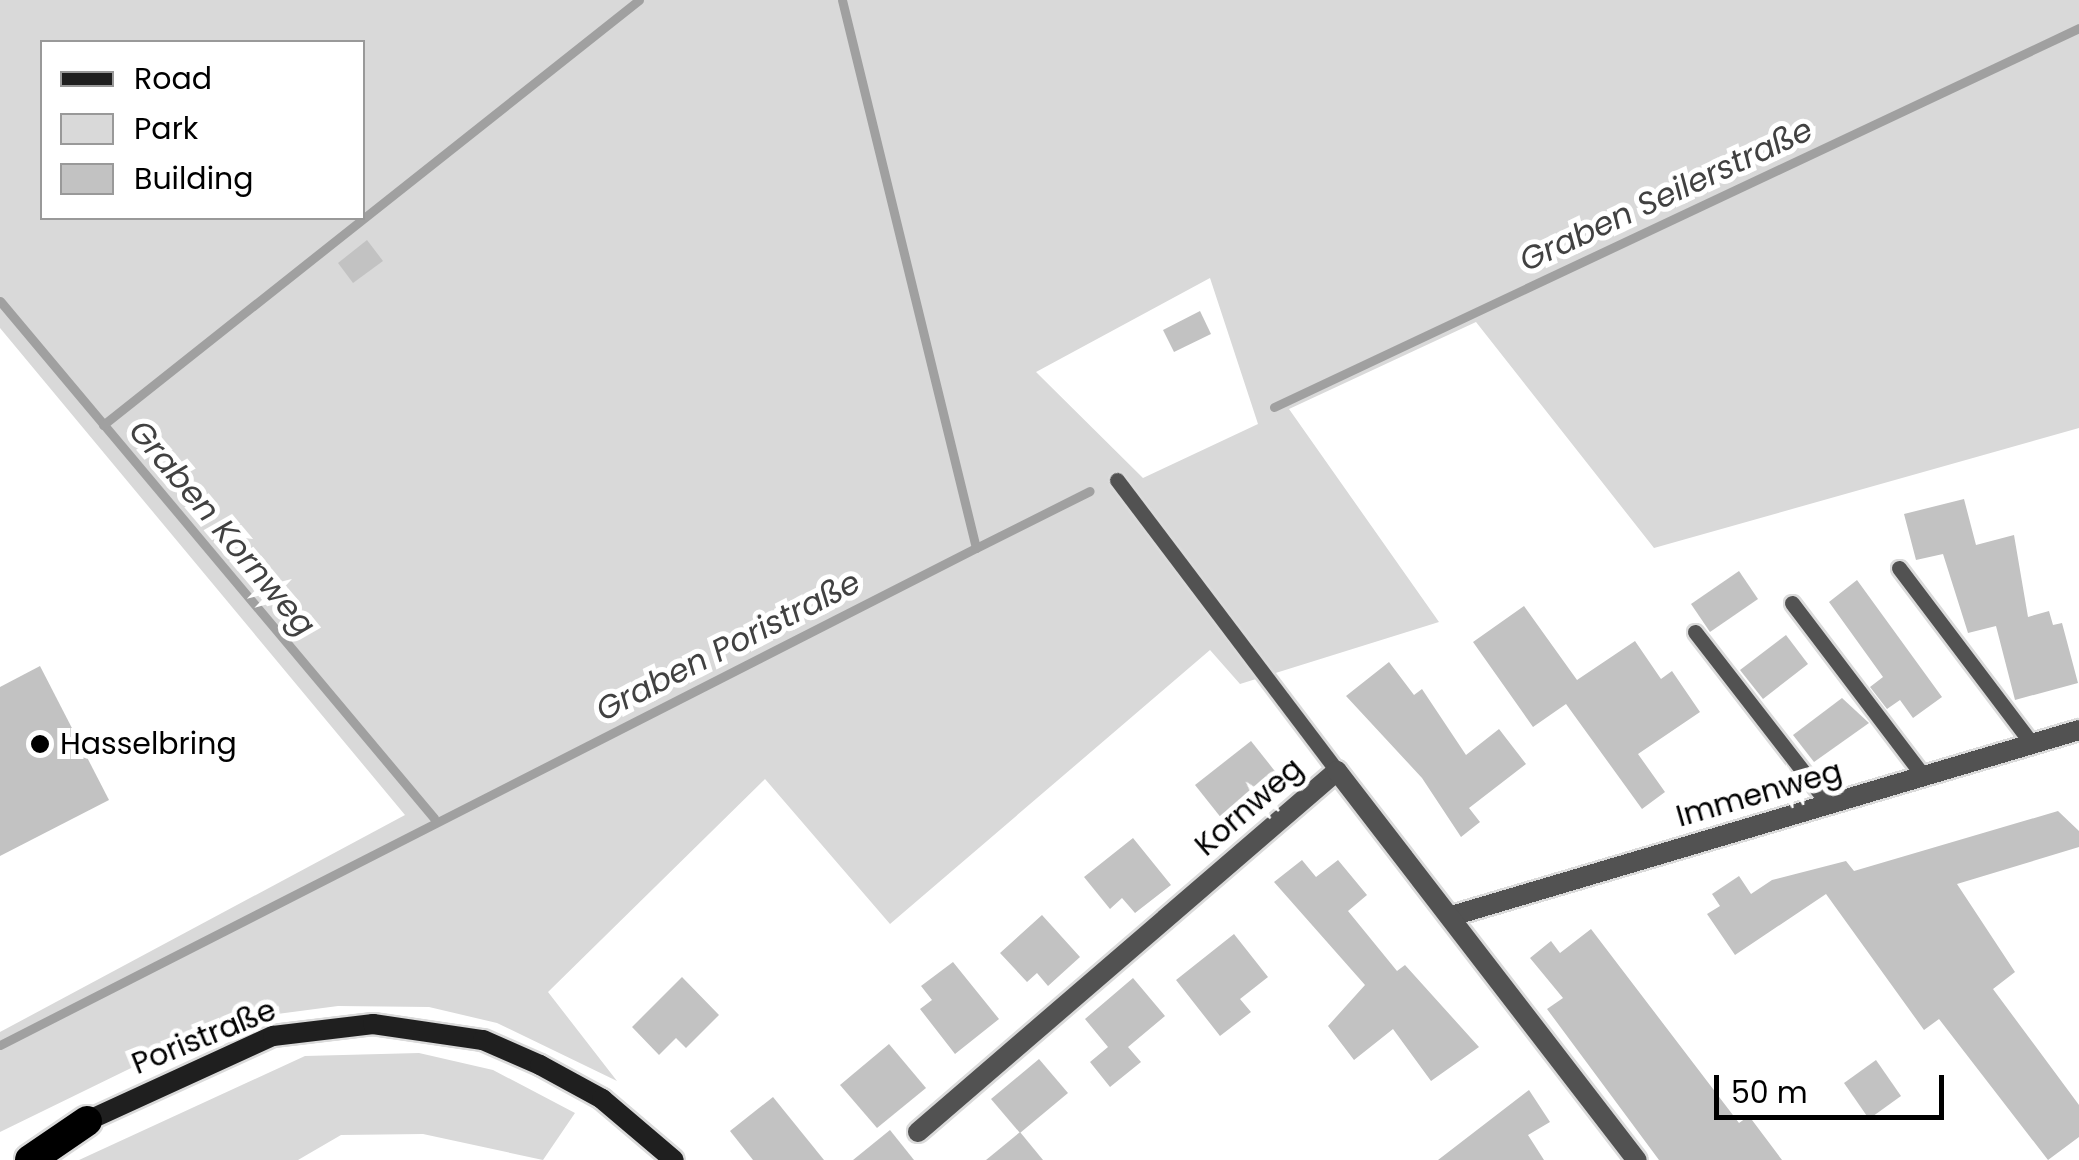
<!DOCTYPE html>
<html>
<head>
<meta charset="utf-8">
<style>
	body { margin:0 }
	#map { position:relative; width:2079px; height:1160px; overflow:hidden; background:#fff; font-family:Poppins,sans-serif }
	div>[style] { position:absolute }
	.green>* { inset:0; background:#d9d9d9 }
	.stream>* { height:9px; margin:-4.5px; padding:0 4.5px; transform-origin:4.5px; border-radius:4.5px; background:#a0a0a0 }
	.building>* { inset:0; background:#c2c2c2 }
	.roads { filter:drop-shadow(2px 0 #dbdbdb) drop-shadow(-2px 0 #dbdbdb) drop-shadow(0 2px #dbdbdb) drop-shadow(0 -2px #dbdbdb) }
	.lane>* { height:15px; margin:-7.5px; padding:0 7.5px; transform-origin:7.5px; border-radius:7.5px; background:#525252 }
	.street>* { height:20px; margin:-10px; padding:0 10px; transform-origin:10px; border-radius:10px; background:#525252 }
	.secondary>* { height:20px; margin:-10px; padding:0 10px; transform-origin:10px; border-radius:10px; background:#1f1f1f }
	.highway>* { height:30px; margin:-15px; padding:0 15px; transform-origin:15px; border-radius:15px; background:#000 }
	.dots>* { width:28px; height:28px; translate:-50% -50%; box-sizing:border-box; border:5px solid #fff; border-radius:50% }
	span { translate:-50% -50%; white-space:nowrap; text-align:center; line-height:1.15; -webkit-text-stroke:10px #fff; paint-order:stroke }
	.poi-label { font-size:30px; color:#000 }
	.left { translate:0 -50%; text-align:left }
	.street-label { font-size:30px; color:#000 }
	.water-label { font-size:32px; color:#414141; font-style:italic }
	.legend { position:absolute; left:40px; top:40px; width:325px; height:180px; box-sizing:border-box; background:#fff; border:2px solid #999; margin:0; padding:12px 18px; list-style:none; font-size:30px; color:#000 }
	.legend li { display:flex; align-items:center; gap:20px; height:50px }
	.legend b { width:50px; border:2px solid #999 }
	.scale { position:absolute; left:1714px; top:1075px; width:230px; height:45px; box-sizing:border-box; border:5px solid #000; border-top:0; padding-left:12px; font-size:30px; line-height:35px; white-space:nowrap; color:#000; -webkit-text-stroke:8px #fff; paint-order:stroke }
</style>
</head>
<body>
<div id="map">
	<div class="green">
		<div style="clip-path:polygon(evenodd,0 0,2079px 0,2079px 428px,1654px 548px,1476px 322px,1289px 409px,1439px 622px,1240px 684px,1210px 650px,890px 924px,765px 779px,548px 992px,617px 1081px,497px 1023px,429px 1007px,338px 1006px,262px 1016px,168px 1050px,0 1132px,0 1032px,405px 815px,0 328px,0 0,42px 42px,362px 42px,362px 218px,42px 218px,42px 42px,0 0,1210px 278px,1258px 424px,1143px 478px,1036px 372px,1210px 278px)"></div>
		<div style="clip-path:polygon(419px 1053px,493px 1070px,575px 1113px,543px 1160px,423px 1134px,341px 1135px,298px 1160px,79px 1160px,305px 1056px)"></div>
	</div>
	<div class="stream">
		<div style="left:0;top:301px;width:675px;rotate:49.99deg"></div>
		<div style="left:1274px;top:407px;width:890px;rotate:-25.21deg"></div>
		<div style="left:103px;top:425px;width:684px;rotate:-38.41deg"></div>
		<div style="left:976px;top:548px;width:127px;rotate:-26.6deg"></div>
		<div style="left:0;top:1045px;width:1095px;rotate:-26.99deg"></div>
		<div style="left:976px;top:548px;width:564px;rotate:-103.74deg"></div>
	</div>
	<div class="building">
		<div style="clip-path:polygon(367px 240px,383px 261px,353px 283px,338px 263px)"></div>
		<div style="clip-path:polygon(1200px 311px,1211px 334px,1174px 352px,1163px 330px)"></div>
		<div style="clip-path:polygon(1964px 499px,1976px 545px,2014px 535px,2028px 617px,2049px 611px,2053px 625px,2062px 623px,2078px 683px,2015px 700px,1996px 626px,1968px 633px,1943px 554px,1916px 560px,1904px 514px)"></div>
		<div style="clip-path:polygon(1739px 571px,1758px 599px,1710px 632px,1691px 604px)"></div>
		<div style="clip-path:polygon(1857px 580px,1942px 697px,1913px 718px,1900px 700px,1887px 709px,1870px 687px,1883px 677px,1829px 602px)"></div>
		<div style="clip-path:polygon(1524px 606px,1577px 680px,1635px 641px,1661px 679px,1672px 671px,1700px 712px,1638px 754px,1665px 792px,1642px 809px,1566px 704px,1533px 727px,1473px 642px)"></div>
		<div style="clip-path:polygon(1786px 635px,1808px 664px,1763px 699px,1740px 670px)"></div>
		<div style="clip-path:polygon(1389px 662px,1414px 695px,1422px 689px,1466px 755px,1499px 729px,1526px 764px,1469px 808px,1480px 822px,1461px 837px,1422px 778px,1346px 696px)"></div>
		<div style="clip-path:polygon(40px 666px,109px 800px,0 856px,0 687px)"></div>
		<div style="clip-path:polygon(1842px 698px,1869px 723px,1814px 762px,1793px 735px)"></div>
		<div style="clip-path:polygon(1251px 741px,1282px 780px,1226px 824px,1195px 785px)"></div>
		<div style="clip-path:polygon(2058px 811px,2079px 831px,2079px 847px,1957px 884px,2015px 972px,1993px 989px,2079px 1105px,2079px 1137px,2048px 1160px,1939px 1019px,1924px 1030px,1826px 894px,1735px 955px,1707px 914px,1720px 906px,1712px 894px,1739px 876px,1751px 894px,1772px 880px,1846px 861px,1854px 871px)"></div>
		<div style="clip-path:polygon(1133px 838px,1171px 885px,1135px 913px,1122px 898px,1110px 909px,1084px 877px)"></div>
		<div style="clip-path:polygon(1302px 860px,1316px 877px,1338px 860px,1367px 895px,1348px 911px,1397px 971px,1405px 965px,1479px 1047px,1431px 1081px,1393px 1029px,1354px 1060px,1328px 1026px,1365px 985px,1274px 882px)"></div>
		<div style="clip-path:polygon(1042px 915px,1080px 957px,1048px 986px,1037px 973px,1027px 982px,1000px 953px)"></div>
		<div style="clip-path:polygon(1591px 929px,1739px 1123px,1749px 1116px,1782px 1160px,1659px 1160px,1547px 1009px,1563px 998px,1530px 958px,1551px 941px,1560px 953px)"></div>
		<div style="clip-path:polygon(1234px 934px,1268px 977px,1240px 999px,1251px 1012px,1220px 1036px,1176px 980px)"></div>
		<div style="clip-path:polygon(953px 962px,999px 1019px,955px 1054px,920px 1009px,932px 1000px,921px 986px)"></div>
		<div style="clip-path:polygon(682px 977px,719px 1015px,686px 1048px,676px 1038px,659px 1055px,632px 1027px)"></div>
		<div style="clip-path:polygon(1133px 978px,1165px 1016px,1128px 1047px,1141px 1062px,1110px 1087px,1090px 1062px,1108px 1047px,1085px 1019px)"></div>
		<div style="clip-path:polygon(889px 1044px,926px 1088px,877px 1128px,840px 1085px)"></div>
		<div style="clip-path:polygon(1039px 1059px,1068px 1093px,1020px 1133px,991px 1099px)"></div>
		<div style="clip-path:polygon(1876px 1060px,1901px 1096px,1869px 1119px,1844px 1083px)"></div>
		<div style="clip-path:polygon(1529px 1090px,1550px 1122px,1528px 1135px,1544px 1160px,1438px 1160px)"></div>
		<div style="clip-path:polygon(773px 1097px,824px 1160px,753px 1160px,730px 1131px)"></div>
		<div style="clip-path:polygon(890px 1130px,914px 1160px,853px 1160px)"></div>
		<div style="clip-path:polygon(1020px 1132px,1043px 1160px,986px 1160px)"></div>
	</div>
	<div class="roads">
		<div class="lane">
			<div style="left:1117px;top:480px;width:365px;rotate:52.9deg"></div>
			<div style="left:1899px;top:568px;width:221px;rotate:52.9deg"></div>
			<div style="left:1792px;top:603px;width:218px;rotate:52.8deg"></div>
			<div style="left:1695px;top:632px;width:219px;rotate:52.2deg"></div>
		</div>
		<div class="street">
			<div style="left:1455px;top:915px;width:651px;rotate:-16.51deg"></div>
			<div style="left:918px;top:1132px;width:553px;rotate:-40.75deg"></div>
			<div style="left:1337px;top:771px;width:491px;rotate:52.4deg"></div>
		</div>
		<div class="secondary">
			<div style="left:76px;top:1126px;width:217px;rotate:-24.6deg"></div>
			<div style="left:273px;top:1036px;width:101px;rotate:-6.8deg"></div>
			<div style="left:373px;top:1024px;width:111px;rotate:8.3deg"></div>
			<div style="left:483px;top:1040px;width:62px;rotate:23.7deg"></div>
			<div style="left:540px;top:1065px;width:71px;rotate:28.7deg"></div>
			<div style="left:602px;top:1099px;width:94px;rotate:40.3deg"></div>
		</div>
		<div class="highway">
			<div style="left:30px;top:1160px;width:69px;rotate:-34.4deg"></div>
		</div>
	</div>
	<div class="dots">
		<div style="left:40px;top:744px;background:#000"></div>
	</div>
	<div class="poi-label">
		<span class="left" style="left:60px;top:744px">Hasselbring</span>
	</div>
	<div class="street-label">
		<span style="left:1759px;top:794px;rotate:-16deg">Immenweg</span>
		<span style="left:1249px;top:807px;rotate:-41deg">Kornweg</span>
		<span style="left:204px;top:1037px;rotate:-22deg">Poristraße</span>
	</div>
	<div class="water-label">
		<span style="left:1666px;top:195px;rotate:-25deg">Graben Seilerstraße</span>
		<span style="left:222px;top:528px;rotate:50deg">Graben Kornweg</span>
		<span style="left:728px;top:646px;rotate:-27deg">Graben Poristraße</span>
	</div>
	<ul class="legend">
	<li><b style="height:12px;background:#1f1f1f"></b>Road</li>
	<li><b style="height:28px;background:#d9d9d9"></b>Park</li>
	<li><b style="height:28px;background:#c2c2c2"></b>Building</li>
	</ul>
	<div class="scale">50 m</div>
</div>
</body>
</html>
